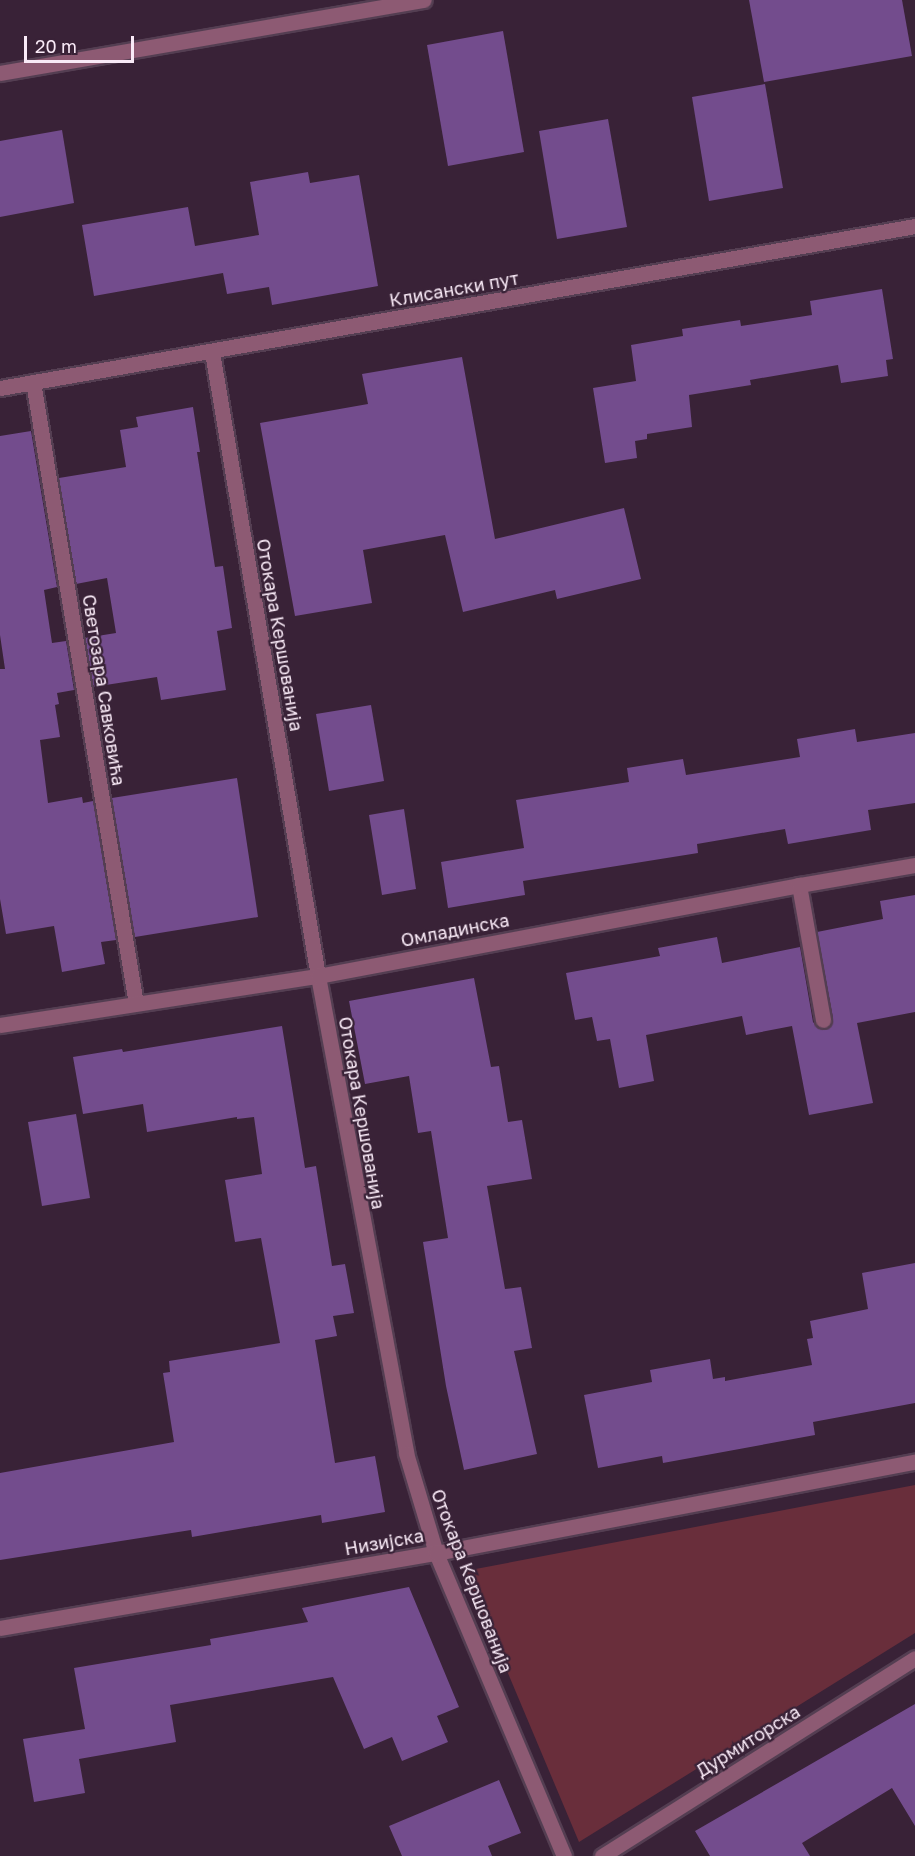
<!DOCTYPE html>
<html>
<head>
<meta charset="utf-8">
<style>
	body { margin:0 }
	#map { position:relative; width:915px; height:1856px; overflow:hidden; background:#392237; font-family:"Golos Text",sans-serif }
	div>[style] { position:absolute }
	.green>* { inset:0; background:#692e3b }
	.building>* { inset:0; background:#734c8d }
	.roads { filter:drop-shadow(2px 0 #543e52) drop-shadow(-2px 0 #543e52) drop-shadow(0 2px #543e52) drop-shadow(0 -2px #543e52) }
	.minor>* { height:15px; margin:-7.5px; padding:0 7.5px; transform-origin:7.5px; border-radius:7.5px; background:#8d5a73 }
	span { translate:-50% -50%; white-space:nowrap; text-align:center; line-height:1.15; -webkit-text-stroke:4.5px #392237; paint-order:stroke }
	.street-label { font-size:18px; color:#f9eaf7 }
	.scale { position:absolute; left:24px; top:36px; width:110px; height:27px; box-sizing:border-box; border:3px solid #f9eaf7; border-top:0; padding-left:8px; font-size:18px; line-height:21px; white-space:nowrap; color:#f9eaf7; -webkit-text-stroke:4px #392237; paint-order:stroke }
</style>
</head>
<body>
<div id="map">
	<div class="green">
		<div style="clip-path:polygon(915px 1485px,915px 1633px,579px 1842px,465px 1571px)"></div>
	</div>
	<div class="building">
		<div style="clip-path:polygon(749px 0,902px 0,912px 56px,764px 82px)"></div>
		<div style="clip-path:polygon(503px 31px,524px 152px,448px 166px,427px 45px)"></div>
		<div style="clip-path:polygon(765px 84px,783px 188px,709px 201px,692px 97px)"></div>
		<div style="clip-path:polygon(608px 119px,627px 227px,557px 239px,539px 131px)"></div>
		<div style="clip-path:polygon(62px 130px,74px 203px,0 217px,0 141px)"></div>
		<div style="clip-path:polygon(308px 172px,310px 183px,359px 175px,378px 286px,272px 305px,269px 287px,227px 294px,223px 273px,94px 296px,82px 225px,188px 207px,195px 246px,259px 235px,250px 182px)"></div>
		<div style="clip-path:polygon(882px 289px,893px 359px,886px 360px,888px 376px,841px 383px,838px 365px,750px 380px,751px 385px,689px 395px,692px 427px,647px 434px,647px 439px,635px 441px,637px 458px,605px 463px,593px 388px,636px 381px,631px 345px,683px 336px,682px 329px,740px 320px,741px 326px,812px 315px,810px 301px)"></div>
		<div style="clip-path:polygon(462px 357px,495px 539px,624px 508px,641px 579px,557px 599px,555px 590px,463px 612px,445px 535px,363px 550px,372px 603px,295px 616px,260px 423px,368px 404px,362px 374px)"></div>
		<div style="clip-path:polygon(193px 407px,200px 452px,197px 452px,215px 567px,223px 566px,232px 628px,217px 631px,226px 690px,161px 700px,157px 677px,93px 687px,85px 638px,116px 633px,107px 578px,76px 584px,59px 478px,126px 467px,120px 430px,138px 427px,136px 417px)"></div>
		<div style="clip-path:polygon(31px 431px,57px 587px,44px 590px,52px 643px,66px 641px,74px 690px,57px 693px,59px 704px,55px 705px,60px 737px,40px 740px,48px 803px,82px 797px,83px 803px,93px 801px,116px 940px,101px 942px,105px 964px,62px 972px,54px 926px,6px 934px,0 899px,0 669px,5px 669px,0 635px,0 436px)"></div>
		<div style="clip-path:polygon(371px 705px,384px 781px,329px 791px,316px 714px)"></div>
		<div style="clip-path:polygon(855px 729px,857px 742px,915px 733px,915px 803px,868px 810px,871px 830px,788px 844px,785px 829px,697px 844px,698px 853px,523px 881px,525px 895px,448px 908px,441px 862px,524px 848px,516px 800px,629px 782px,627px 768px,683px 759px,686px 775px,800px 757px,797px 739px)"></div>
		<div style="clip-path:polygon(237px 778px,258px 917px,135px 937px,112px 798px)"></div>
		<div style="clip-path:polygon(404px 809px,416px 889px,382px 895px,369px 815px)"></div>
		<div style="clip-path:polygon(915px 895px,915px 1012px,857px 1023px,873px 1103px,809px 1115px,792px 1026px,746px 1035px,742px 1016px,646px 1035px,654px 1081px,619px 1088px,610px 1039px,597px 1041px,592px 1017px,575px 1020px,566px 973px,660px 956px,658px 948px,717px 937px,722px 963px,800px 947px,813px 1022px,819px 1029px,825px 1029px,832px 1024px,833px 1018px,817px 932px,883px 919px,880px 901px)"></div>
		<div style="clip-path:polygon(474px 978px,491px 1067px,499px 1066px,508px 1122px,522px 1120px,532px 1179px,487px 1186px,505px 1289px,521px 1287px,532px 1348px,514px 1351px,537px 1454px,464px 1470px,446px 1386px,423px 1242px,448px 1238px,431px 1131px,418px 1133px,409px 1076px,365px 1084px,349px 1001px)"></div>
		<div style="clip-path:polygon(282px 1026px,305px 1168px,316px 1166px,332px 1266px,345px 1264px,354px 1313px,333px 1316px,337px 1336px,315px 1340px,335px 1463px,375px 1456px,385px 1512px,322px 1523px,321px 1515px,192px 1537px,191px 1530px,0 1560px,0 1473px,174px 1442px,163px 1373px,170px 1372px,169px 1361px,280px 1343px,261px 1238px,235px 1242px,225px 1180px,262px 1174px,254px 1117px,237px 1119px,237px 1117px,147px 1132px,143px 1104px,83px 1114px,73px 1057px,122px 1049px,123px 1052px)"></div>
		<div style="clip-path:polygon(76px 1114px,90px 1198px,42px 1206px,28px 1122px)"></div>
		<div style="clip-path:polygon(915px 1263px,915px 1403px,813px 1422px,815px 1435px,663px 1463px,662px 1456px,598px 1468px,584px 1395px,652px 1382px,650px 1370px,710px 1359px,713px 1379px,725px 1377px,725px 1381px,812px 1365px,807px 1339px,813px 1338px,810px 1321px,868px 1309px,862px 1273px)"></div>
		<div style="clip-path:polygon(409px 1587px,459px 1707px,437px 1716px,448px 1742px,402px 1761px,392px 1737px,364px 1749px,333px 1677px,170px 1705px,176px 1742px,79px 1759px,85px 1793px,34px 1802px,23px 1739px,85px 1729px,74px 1668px,211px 1645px,210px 1639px,308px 1622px,302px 1608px)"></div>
		<div style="clip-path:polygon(915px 1704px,915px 1826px,892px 1788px,802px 1843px,810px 1856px,710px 1856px,695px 1831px)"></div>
		<div style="clip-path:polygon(499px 1780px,521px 1833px,488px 1846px,492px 1856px,402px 1856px,389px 1826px)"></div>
	</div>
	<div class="roads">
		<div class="minor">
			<div style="left:0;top:73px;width:430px;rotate:-9.8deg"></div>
			<div style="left:212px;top:352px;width:633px;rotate:80.36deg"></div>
			<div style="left:318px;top:976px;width:485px;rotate:79.5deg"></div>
			<div style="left:406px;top:1453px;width:104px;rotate:73.3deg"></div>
			<div style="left:436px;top:1553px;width:329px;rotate:67.1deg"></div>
			<div style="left:33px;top:382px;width:630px;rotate:80.6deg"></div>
			<div style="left:0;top:388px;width:929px;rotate:-10.04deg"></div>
			<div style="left:799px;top:885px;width:137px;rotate:79.9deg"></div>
			<div style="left:0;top:1025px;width:322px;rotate:-8.8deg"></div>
			<div style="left:318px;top:976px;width:490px;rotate:-10.7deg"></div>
			<div style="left:799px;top:885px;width:118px;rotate:-9.8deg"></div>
			<div style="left:0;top:1628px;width:442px;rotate:-9.8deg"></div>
			<div style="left:436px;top:1553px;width:488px;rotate:-10.8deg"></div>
			<div style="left:602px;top:1856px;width:370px;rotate:-32.3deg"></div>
		</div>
	</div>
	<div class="street-label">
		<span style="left:454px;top:289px;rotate:-10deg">Клисански пут</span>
		<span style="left:280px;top:635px;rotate:80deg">Отокара Кершованија</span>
		<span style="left:104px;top:690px;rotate:81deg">Светозара Савковића</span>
		<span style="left:455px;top:930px;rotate:-11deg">Омладинска</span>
		<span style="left:362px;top:1113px;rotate:80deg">Отокара Кершованија</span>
		<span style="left:384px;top:1542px;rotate:-10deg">Низијска</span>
		<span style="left:472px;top:1581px;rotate:69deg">Отокара Кершованија</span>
		<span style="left:748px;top:1741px;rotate:-32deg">Дурмиторска</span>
	</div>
	<div class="scale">20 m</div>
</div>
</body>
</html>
